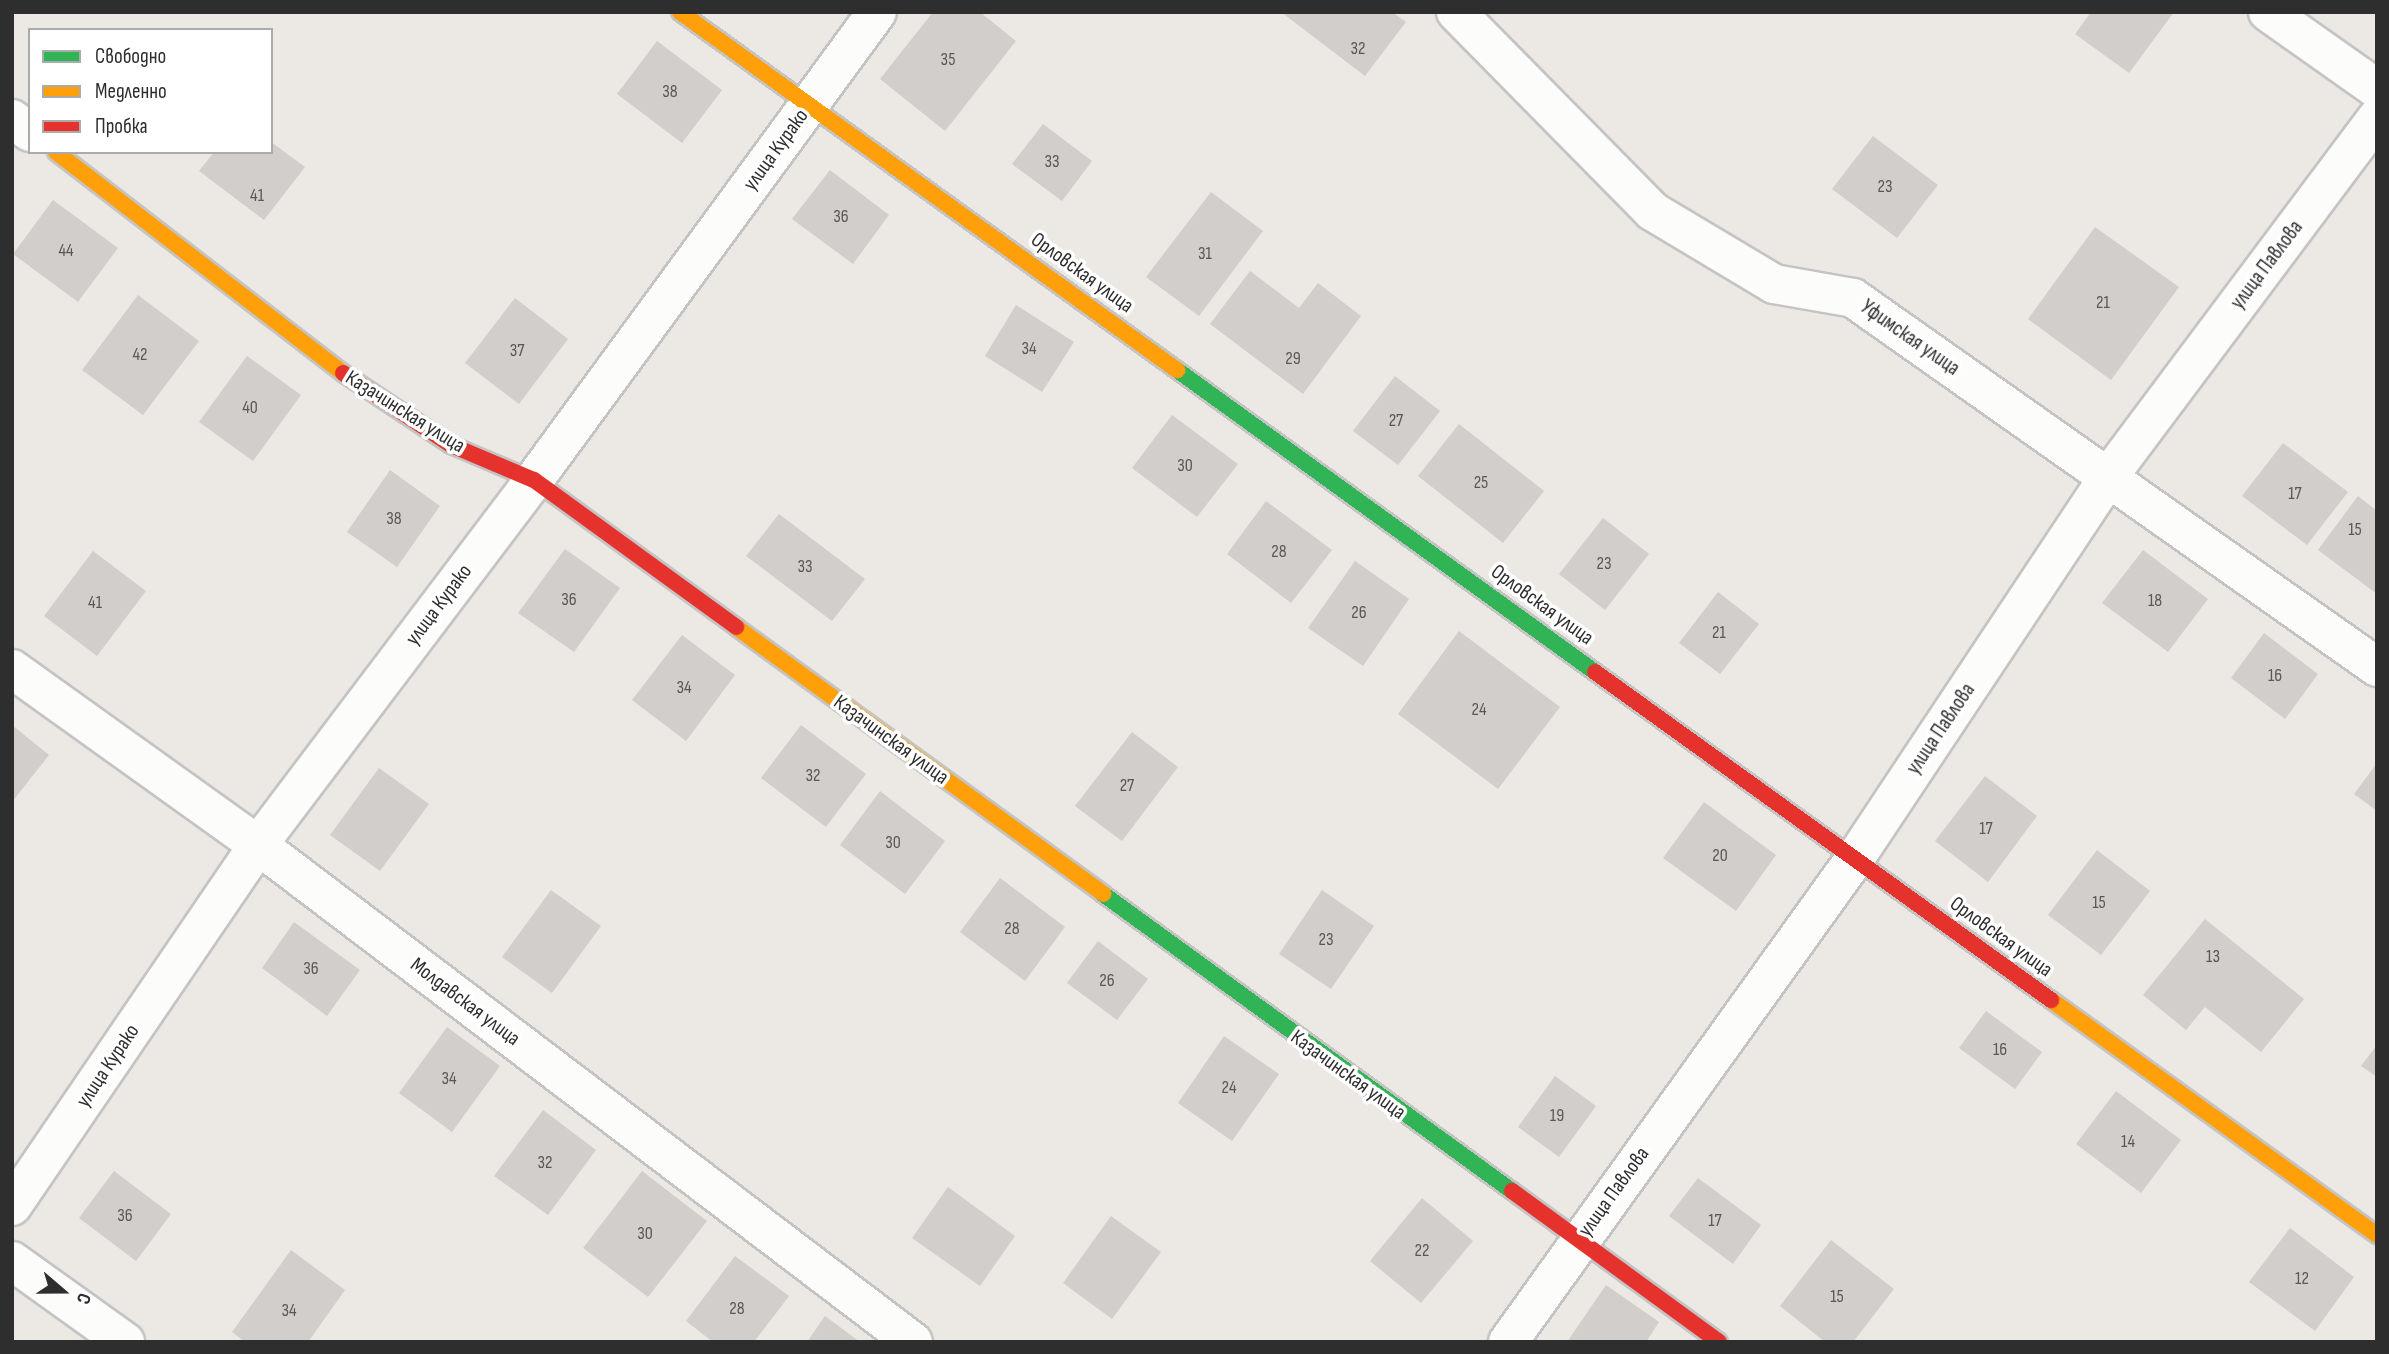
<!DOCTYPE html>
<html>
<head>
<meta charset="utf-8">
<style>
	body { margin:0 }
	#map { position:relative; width:2389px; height:1354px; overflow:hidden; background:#ece8e4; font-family:"Sofia Sans Condensed",sans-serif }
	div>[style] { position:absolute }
	.building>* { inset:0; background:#d1cecb }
	.roads { filter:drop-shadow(2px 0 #c5c4c5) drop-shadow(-2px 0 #c5c4c5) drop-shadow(0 2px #c5c4c5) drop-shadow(0 -2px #c5c4c5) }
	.street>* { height:38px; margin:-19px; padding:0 19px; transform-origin:19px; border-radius:19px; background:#fcfcfb }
	.fast>* { height:16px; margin:-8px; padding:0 8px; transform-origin:8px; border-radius:8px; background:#30b455 }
	.slow>* { height:16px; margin:-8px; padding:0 8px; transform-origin:8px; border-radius:8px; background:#ff9f0a }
	.jam>* { height:16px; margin:-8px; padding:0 8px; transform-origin:8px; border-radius:8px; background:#e5322d }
	span { translate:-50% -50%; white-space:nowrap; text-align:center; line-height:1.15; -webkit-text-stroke:7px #fff; paint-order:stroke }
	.number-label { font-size:18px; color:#585857 }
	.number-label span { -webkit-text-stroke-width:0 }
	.street-label { font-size:21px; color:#2e2e2e }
	.frame { position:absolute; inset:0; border:14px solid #2e2e2e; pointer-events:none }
	.legend { position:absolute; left:28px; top:28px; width:245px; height:126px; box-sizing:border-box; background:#fff; border:2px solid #ababab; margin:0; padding:9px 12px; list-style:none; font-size:21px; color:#2e2e2e }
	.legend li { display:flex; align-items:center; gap:14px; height:35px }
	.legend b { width:35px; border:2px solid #ababab }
	.north { position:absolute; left:28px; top:1256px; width:70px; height:70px; -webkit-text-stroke:5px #fff; paint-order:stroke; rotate:110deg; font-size:19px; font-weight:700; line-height:28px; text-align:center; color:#2e2e2e }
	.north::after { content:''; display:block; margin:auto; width:24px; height:32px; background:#2e2e2e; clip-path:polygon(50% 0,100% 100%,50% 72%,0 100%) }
</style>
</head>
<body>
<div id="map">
	<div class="building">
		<div style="clip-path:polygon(933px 12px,980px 12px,1016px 41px,945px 131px,880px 79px)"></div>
		<div style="clip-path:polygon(1281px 12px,1392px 12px,1406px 22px,1365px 76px)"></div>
		<div style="clip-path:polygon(2091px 12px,2174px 12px,2129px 73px,2075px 34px)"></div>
		<div style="clip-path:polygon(657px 41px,722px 90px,682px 143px,617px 94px)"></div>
		<div style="clip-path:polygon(1043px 124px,1092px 161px,1062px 201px,1012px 164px)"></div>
		<div style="clip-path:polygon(1873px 136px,1938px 185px,1897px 238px,1832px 189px)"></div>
		<div style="clip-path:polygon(271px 142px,305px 167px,264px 220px,199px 171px,214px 152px,271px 152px)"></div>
		<div style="clip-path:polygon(830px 170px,889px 215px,853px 264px,792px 219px)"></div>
		<div style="clip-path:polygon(1211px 192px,1263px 231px,1199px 316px,1146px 277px)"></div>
		<div style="clip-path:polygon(53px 200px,118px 248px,78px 302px,13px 254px)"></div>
		<div style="clip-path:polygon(2095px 227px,2179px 287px,2111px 380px,2028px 319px)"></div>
		<div style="clip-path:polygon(1250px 271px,1299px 308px,1318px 283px,1361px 316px,1303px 394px,1210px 324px)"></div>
		<div style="clip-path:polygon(138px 295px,199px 341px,143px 415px,82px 370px)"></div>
		<div style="clip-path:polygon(515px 298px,568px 339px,519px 404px,465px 363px)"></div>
		<div style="clip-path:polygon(1016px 305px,1074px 342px,1042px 392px,985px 356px)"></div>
		<div style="clip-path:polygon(247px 356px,301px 395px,253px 461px,199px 422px)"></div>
		<div style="clip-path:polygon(1395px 376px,1440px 411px,1398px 465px,1353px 431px)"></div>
		<div style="clip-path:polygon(1172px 415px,1238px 464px,1197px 517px,1132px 468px)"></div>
		<div style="clip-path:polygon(1459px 424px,1544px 491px,1503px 543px,1418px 476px)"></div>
		<div style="clip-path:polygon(2283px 443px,2348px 492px,2307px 545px,2242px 496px)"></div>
		<div style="clip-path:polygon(390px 470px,440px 506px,397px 567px,347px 532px)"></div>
		<div style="clip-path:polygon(2358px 496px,2377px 511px,2377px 594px,2318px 550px)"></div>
		<div style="clip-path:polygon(1266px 501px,1332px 550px,1291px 603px,1227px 554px)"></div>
		<div style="clip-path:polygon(779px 514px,865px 579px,832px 621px,746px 556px)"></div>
		<div style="clip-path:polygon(1603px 518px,1649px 554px,1605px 610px,1559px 574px)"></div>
		<div style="clip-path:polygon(565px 549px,620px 588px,574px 652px,518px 613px)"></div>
		<div style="clip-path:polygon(2143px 550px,2208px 599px,2168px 652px,2102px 603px)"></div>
		<div style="clip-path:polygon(93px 551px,146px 591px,97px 656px,44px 616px)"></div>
		<div style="clip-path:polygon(1355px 561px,1409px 599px,1363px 666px,1308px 628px)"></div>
		<div style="clip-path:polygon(1718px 592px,1759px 624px,1720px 674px,1679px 643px)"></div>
		<div style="clip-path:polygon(1459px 631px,1560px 707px,1498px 789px,1398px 714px)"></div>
		<div style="clip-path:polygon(2264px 633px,2318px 674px,2285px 719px,2231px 678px)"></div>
		<div style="clip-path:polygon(682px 635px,735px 675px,686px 741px,632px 700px)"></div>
		<div style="clip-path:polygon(12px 725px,49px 755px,12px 802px)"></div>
		<div style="clip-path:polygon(801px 725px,866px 774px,826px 827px,761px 778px)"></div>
		<div style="clip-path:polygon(1132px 732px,1178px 767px,1122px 841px,1075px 806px)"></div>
		<div style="clip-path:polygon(2377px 763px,2377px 811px,2354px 794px)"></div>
		<div style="clip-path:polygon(379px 768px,429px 804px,380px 871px,330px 835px)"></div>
		<div style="clip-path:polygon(1985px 776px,2037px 816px,1988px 882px,1935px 841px)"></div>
		<div style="clip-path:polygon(880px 791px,945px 841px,905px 894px,840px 845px)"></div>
		<div style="clip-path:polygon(1704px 802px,1776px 855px,1736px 911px,1663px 858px)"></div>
		<div style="clip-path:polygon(2097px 850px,2150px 891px,2101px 955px,2048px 915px)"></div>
		<div style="clip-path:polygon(1000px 878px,1065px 927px,1025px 981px,960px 932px)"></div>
		<div style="clip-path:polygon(551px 890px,601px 926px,552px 993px,502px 957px)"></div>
		<div style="clip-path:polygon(1322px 890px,1374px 926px,1331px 989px,1279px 954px)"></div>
		<div style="clip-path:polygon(2205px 919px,2304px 999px,2261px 1052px,2205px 1007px,2186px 1030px,2143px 995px)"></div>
		<div style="clip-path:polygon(294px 922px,360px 970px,327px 1016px,262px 968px)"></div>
		<div style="clip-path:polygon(1098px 941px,1148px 979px,1117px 1020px,1067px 983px)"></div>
		<div style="clip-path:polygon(1986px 1011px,2042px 1052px,2015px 1089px,1959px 1048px)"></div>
		<div style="clip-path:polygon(447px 1027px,500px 1066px,452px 1132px,399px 1093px)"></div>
		<div style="clip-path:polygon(1224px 1036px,1279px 1074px,1232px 1141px,1178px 1103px)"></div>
		<div style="clip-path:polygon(2377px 1045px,2377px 1077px,2361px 1066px)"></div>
		<div style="clip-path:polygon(1555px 1076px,1596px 1106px,1559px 1157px,1518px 1127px)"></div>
		<div style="clip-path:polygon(2116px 1091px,2181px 1140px,2141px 1193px,2076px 1144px)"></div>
		<div style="clip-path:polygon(543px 1110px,596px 1150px,548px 1215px,494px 1176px)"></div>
		<div style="clip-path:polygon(114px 1171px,171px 1214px,136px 1261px,79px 1218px)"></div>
		<div style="clip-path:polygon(642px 1171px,707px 1221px,648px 1297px,583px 1248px)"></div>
		<div style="clip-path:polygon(1698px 1178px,1761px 1225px,1733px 1264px,1669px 1216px)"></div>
		<div style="clip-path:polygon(948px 1187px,1015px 1236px,980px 1286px,912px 1238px)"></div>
		<div style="clip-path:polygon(1422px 1198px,1473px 1241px,1421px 1303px,1370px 1261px)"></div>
		<div style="clip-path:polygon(1111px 1216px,1161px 1252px,1112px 1319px,1063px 1283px)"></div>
		<div style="clip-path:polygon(2290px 1228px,2354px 1277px,2315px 1331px,2249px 1282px)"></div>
		<div style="clip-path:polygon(1831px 1240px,1894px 1289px,1853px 1342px,1825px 1342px,1780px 1306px)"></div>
		<div style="clip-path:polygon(291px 1250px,345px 1290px,308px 1342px,245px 1342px,232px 1332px)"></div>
		<div style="clip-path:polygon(735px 1256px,789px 1296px,754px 1342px,713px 1342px,686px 1321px)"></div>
		<div style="clip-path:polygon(1606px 1285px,1659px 1322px,1646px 1342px,1567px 1342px)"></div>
		<div style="clip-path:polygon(825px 1316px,860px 1342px,807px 1342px)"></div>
	</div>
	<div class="roads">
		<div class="street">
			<div style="left:1456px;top:12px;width:279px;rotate:45.4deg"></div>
			<div style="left:1652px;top:211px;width:142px;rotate:30.9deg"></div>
			<div style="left:1774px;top:284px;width:80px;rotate:10deg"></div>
			<div style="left:1853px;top:298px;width:641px;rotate:35.15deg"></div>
			<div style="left:2268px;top:12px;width:133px;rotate:35.2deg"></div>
			<div style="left:12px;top:119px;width:22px;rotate:36deg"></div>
			<div style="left:12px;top:669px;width:302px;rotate:35.6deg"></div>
			<div style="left:258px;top:845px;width:822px;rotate:37.19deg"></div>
			<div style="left:12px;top:1206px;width:437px;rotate:-55.7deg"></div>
			<div style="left:258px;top:845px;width:458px;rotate:-52.9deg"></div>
			<div style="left:534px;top:480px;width:580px;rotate:-53.76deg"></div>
			<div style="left:12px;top:1261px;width:139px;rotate:35.6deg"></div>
			<div style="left:1508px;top:1342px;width:597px;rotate:-54.34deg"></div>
			<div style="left:1856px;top:857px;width:457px;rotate:-56.4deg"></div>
			<div style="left:2109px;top:476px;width:447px;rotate:-53.2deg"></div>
		</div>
		<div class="fast">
			<div style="left:1177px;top:370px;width:516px;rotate:35.85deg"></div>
			<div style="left:1103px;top:894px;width:505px;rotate:35.99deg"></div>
		</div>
		<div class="slow">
			<div style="left:680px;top:12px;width:613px;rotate:35.77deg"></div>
			<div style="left:56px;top:152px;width:362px;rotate:37.6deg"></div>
			<div style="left:736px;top:627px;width:454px;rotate:36deg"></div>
			<div style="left:2051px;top:1000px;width:402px;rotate:35.8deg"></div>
		</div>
		<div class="jam">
			<div style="left:343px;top:373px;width:130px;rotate:33.7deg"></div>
			<div style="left:451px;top:445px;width:90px;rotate:22.9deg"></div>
			<div style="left:534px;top:480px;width:250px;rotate:36deg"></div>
			<div style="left:1595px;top:672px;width:562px;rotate:35.73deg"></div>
			<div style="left:1512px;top:1191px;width:256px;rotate:36.1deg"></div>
		</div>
	</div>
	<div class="number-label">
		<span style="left:1358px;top:49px">32</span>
		<span style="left:948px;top:60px">35</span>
		<span style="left:670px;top:92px">38</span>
		<span style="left:1052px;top:162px">33</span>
		<span style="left:1885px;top:187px">23</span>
		<span style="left:257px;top:196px">41</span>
		<span style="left:841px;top:217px">36</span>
		<span style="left:66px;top:251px">44</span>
		<span style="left:1205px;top:254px">31</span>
		<span style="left:2103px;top:303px">21</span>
		<span style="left:1029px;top:349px">34</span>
		<span style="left:517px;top:351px">37</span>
		<span style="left:140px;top:355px">42</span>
		<span style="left:1293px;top:359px">29</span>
		<span style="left:250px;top:408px">40</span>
		<span style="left:1396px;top:421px">27</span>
		<span style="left:1185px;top:466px">30</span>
		<span style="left:1481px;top:483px">25</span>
		<span style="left:2295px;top:494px">17</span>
		<span style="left:394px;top:519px">38</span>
		<span style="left:2355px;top:530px">15</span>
		<span style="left:1279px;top:552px">28</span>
		<span style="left:1604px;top:564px">23</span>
		<span style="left:805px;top:567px">33</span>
		<span style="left:569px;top:600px">36</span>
		<span style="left:2155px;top:601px">18</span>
		<span style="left:95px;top:603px">41</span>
		<span style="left:1359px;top:613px">26</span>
		<span style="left:1719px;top:633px">21</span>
		<span style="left:2275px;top:676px">16</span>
		<span style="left:684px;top:688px">34</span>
		<span style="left:1479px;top:710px">24</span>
		<span style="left:813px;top:776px">32</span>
		<span style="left:1127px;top:786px">27</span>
		<span style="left:1986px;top:829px">17</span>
		<span style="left:893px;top:843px">30</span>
		<span style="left:1720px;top:856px">20</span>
		<span style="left:2099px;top:903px">15</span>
		<span style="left:1012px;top:929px">28</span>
		<span style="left:1326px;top:940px">23</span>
		<span style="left:2213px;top:957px">13</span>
		<span style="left:311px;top:969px">36</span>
		<span style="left:1107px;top:981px">26</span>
		<span style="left:2000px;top:1050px">16</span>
		<span style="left:449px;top:1079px">34</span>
		<span style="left:1229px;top:1088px">24</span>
		<span style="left:1557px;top:1116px">19</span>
		<span style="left:2128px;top:1142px">14</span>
		<span style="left:545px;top:1163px">32</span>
		<span style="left:125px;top:1216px">36</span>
		<span style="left:1715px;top:1221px">17</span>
		<span style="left:645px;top:1234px">30</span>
		<span style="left:1422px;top:1251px">22</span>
		<span style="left:2302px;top:1279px">12</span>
		<span style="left:1837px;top:1297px">15</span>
		<span style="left:737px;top:1309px">28</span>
		<span style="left:289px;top:1311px">34</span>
	</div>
	<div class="street-label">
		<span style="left:776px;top:150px;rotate:-54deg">улица Курако</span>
		<span style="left:2267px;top:265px;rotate:-53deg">улица Павлова</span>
		<span style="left:1082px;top:273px;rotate:36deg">Орловская улица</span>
		<span style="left:1910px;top:338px;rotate:35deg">Уфимская улица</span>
		<span style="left:405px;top:412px;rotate:32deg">Казачинская улица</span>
		<span style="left:439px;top:605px;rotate:-53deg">улица Курако</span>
		<span style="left:1542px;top:605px;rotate:36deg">Орловская улица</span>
		<span style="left:1941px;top:729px;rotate:-56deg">улица Павлова</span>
		<span style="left:891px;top:740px;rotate:36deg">Казачинская улица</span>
		<span style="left:2001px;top:937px;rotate:36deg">Орловская улица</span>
		<span style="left:465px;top:1002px;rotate:37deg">Молдавская улица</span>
		<span style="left:108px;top:1066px;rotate:-56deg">улица Курако</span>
		<span style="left:1348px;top:1075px;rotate:36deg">Казачинская улица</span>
		<span style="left:1614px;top:1192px;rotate:-54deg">улица Павлова</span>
	</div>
	<div class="frame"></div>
	<ul class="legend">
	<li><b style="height:9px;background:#30b455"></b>Свободно</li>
	<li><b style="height:9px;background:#ff9f0a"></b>Медленно</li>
	<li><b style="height:9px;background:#e5322d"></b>Пробка</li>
	</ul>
	<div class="north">С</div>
</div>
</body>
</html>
